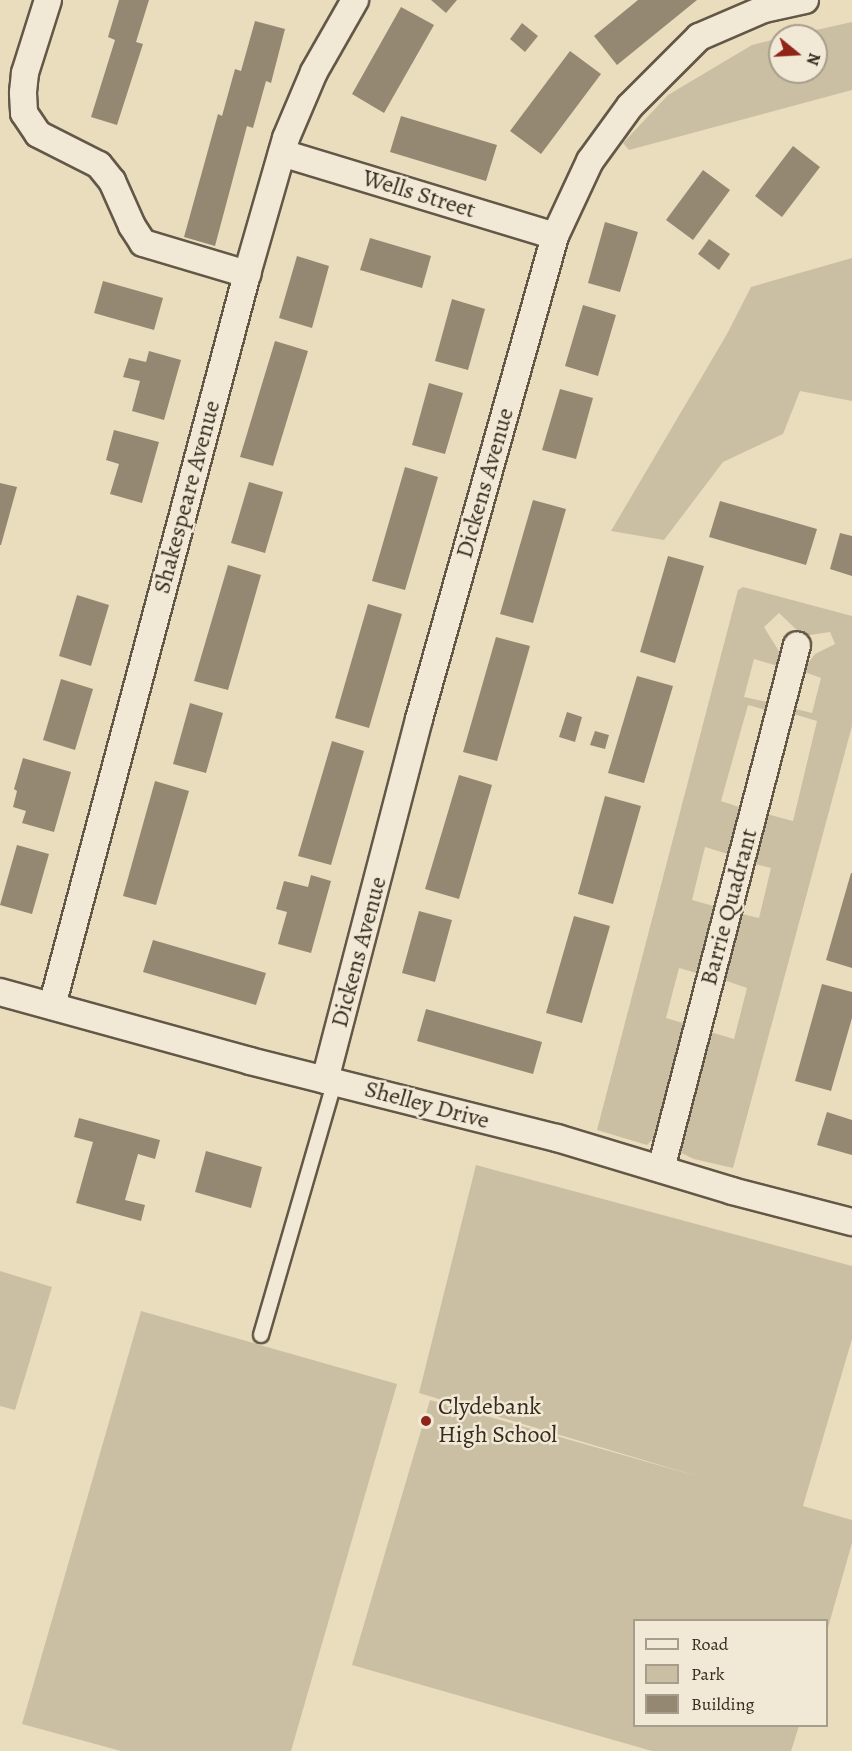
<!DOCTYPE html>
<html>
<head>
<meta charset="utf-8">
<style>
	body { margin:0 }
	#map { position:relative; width:852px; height:1751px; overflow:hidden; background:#eaddbe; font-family:Alegreya,serif }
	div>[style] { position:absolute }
	.green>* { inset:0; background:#cbbfa3 }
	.building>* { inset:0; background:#948872 }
	.roads { filter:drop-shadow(2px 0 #635847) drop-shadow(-2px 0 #635847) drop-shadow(0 2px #635847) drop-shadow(0 -2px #635847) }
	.service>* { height:14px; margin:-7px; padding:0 7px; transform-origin:7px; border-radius:7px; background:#f1e9d5 }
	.minor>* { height:26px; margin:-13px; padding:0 13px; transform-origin:13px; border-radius:13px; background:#f1e9d5 }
	.dots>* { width:16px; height:16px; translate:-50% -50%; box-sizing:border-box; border:3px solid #f1e9d5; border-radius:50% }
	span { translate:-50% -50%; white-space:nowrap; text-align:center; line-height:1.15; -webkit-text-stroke:5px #f1e9d5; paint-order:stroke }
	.street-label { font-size:24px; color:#362b1f }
	.poi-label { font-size:24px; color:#362b1f }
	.left { translate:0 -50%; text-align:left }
	.legend { position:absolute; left:633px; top:1619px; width:195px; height:108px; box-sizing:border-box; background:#f1e9d5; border:2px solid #a69d8c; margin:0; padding:8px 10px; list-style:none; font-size:18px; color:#362b1f }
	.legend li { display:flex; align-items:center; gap:12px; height:30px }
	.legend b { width:30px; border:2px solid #a69d8c }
	.north { position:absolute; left:768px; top:24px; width:60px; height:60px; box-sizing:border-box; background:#f1e9d5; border:2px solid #a69d8c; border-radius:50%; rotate:108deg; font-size:16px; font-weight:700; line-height:24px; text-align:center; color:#362b1f }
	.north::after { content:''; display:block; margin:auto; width:21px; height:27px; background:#8f2418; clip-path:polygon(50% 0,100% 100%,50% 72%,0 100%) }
</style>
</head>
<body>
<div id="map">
	<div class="green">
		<div style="clip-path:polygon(852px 22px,852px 90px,629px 150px,623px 143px,668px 95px,752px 45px,780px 38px,780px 72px,816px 72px,816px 36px,789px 36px)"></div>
		<div style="clip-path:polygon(852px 258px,852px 401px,800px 391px,783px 434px,723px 462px,664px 540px,611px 531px,727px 334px,751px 287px)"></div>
		<div style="clip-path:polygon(743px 587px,852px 616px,852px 726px,733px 1168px,694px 1159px,679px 1152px,677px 1143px,707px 1031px,734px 1039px,747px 988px,721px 979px,738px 913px,759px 918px,771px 868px,750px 863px,763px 813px,793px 821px,817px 721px,790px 713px,792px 708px,812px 713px,821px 678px,802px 671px,815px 654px,835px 644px,830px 632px,803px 636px,779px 613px,764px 627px,780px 653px,781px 667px,754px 659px,744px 697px,772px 703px,769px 711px,748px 705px,721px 801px,742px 808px,731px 855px,705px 847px,692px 900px,717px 907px,700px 974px,679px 968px,666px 1018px,686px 1024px,655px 1137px,647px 1145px,597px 1130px,738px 590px)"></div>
		<div style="clip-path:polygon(476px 1165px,852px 1266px,852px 1339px,803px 1506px,852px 1520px,852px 1543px,827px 1631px,826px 1620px,634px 1620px,634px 1726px,799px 1726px,791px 1751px,652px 1751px,352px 1665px,430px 1400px,700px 1477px,419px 1393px)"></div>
		<div style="clip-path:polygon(0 1271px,52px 1287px,15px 1410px,0 1406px)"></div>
		<div style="clip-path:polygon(141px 1311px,397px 1384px,291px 1751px,121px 1751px,22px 1724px)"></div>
	</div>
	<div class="building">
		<div style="clip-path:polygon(119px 0,149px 0,136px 42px,143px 44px,117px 125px,91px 117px,115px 40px,108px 37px)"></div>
		<div style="clip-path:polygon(431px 0,457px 0,446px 13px)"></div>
		<div style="clip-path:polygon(638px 0,697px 0,617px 65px,594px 36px)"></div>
		<div style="clip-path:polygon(401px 7px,434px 25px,384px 113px,352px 94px)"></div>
		<div style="clip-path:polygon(255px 21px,285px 29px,271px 83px,266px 81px,253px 128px,247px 126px,215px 246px,184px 237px,218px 114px,222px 116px,235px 69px,241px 71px)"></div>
		<div style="clip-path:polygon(522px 23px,538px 36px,525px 52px,510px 39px)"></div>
		<div style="clip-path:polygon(570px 51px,601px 74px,541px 154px,510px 131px)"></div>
		<div style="clip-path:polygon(401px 116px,497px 145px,486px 181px,390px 152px)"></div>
		<div style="clip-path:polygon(793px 146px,820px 167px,782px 217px,755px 196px)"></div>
		<div style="clip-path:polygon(703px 170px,730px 190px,693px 240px,666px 220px)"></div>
		<div style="clip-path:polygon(605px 222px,638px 232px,620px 292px,588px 283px)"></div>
		<div style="clip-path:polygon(370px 238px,431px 256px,422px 288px,360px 270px)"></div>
		<div style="clip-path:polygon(709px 239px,730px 254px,719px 270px,698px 254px)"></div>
		<div style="clip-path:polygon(297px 256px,329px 266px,312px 328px,279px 318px)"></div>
		<div style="clip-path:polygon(103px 281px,163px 298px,154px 330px,94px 313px)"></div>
		<div style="clip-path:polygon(452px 299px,485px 309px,468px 370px,435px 361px)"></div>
		<div style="clip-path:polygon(583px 305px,616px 315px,598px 376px,565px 366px)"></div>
		<div style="clip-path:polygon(275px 341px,308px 351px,273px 466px,240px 457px)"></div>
		<div style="clip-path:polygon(149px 351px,181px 360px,164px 420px,132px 411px,140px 381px,123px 377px,129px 358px,146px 362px)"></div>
		<div style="clip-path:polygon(429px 383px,463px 393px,445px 454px,412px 445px)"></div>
		<div style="clip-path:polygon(560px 389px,593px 398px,576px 459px,542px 450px)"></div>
		<div style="clip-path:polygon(114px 430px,159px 442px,142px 503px,110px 494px,119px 464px,106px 460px)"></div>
		<div style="clip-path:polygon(405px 467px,438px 477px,405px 590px,372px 581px)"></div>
		<div style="clip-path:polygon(249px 482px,283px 492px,265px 553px,231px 543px)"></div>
		<div style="clip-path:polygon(0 483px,17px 487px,1px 545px,0 545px)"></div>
		<div style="clip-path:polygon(533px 500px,566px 509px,533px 623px,500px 614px)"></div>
		<div style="clip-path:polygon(720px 501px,817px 529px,806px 565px,709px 537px)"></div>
		<div style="clip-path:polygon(840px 533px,852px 536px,852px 576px,830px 569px)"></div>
		<div style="clip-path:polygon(668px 556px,704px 566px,675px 663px,640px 652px)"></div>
		<div style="clip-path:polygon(228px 565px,261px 575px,228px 690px,194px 681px)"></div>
		<div style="clip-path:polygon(77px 595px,109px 605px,91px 666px,59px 656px)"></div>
		<div style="clip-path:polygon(368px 604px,402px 614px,369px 728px,335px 718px)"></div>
		<div style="clip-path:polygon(496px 637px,530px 646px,497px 761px,463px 752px)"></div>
		<div style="clip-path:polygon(637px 676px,673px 686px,644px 783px,608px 773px)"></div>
		<div style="clip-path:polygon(61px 679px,93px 689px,75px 750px,43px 740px)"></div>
		<div style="clip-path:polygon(190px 703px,223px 713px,206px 773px,173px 764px)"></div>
		<div style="clip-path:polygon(567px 712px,582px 717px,575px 742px,559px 737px)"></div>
		<div style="clip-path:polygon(595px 731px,609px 735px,605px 749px,590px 745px)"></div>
		<div style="clip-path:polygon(332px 741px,364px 751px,331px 865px,298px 856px)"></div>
		<div style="clip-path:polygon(23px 758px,71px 772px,54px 832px,22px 823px,26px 811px,13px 807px,17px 791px,14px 789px)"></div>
		<div style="clip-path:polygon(459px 775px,492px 785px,459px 899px,425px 889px)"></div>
		<div style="clip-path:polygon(155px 781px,189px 791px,156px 905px,123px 896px)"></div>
		<div style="clip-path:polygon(605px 796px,641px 806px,613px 904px,578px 894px)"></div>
		<div style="clip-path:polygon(17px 845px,49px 854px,32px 914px,0 905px)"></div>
		<div style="clip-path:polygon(851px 873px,852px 873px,852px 968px,826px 960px)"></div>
		<div style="clip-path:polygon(311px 875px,331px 881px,311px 953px,278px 944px,287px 912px,276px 909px,284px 881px,308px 887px)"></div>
		<div style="clip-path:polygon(419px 911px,452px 920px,435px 982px,402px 973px)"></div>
		<div style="clip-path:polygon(574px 916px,610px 926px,582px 1023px,546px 1013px)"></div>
		<div style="clip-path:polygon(153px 940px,266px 973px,256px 1005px,143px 972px)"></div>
		<div style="clip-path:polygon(822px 984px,852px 992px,852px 1018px,831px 1091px,795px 1081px)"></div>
		<div style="clip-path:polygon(426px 1009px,542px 1042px,533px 1074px,417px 1041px)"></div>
		<div style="clip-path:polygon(827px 1112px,852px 1120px,852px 1155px,817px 1145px)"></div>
		<div style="clip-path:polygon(79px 1118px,160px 1140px,155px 1159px,138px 1154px,125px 1200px,145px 1205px,141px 1221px,76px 1203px,93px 1142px,74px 1137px)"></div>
		<div style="clip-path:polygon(206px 1151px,262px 1167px,251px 1208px,195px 1192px)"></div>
	</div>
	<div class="roads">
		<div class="service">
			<div style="left:261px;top:1335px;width:266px;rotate:-73.8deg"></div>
		</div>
		<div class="minor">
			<div style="left:48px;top:0;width:77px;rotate:107.5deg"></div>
			<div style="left:25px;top:73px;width:20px;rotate:96deg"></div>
			<div style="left:23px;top:93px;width:20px;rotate:87deg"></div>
			<div style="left:24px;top:113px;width:25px;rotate:56deg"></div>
			<div style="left:38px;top:134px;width:68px;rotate:26.9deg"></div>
			<div style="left:99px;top:165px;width:21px;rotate:51deg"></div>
			<div style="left:112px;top:181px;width:49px;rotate:66deg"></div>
			<div style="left:132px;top:226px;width:20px;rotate:57deg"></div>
			<div style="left:143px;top:243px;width:109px;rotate:16.6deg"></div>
			<div style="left:282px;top:153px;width:285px;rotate:16.9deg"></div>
			<div style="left:0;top:992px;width:259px;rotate:15.4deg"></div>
			<div style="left:250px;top:1061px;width:317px;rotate:14.1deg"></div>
			<div style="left:557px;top:1138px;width:183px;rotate:16.8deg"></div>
			<div style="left:732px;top:1191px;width:124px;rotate:14.5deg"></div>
			<div style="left:52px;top:1006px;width:758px;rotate:-75.08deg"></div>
			<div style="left:247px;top:274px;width:141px;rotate:-74deg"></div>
			<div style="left:286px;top:138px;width:72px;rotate:-67deg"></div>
			<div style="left:314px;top:72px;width:83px;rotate:-60.3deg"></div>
			<div style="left:325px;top:1080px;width:373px;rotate:-75.4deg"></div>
			<div style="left:419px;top:719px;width:502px;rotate:-74.27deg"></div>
			<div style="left:555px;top:236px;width:83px;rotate:-65deg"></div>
			<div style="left:590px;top:161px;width:68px;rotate:-54deg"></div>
			<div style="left:630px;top:106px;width:98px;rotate:-45deg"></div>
			<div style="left:699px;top:37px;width:71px;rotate:-23.3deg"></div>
			<div style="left:764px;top:9px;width:42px;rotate:-12.4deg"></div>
			<div style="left:661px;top:1169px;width:541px;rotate:-75.45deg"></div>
		</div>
	</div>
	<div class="dots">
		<div style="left:426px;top:1421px;background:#8f2418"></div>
	</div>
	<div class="street-label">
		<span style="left:419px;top:194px;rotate:17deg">Wells Street</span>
		<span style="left:485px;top:483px;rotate:-74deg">Dickens Avenue</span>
		<span style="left:187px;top:497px;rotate:-75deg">Shakespeare Avenue</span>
		<span style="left:729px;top:907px;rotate:-75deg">Barrie Quadrant</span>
		<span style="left:359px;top:952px;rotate:-75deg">Dickens Avenue</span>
		<span style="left:427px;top:1105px;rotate:15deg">Shelley Drive</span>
	</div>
	<div class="poi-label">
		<span class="left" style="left:438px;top:1421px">Clydebank<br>High School</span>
	</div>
	<ul class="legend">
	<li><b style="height:8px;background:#f1e9d5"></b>Road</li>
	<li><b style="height:16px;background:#cbbfa3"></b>Park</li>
	<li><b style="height:16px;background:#948872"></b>Building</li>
	</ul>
	<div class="north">N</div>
</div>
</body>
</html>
